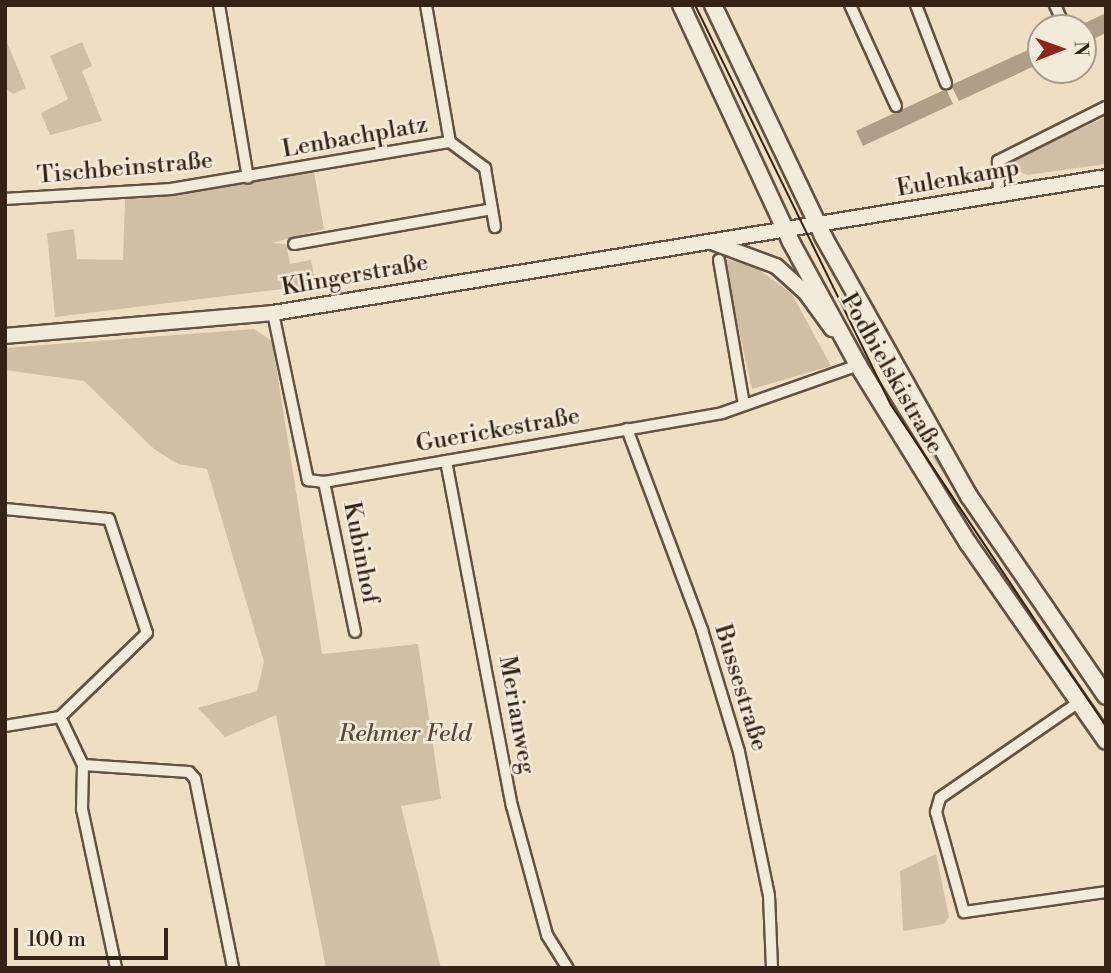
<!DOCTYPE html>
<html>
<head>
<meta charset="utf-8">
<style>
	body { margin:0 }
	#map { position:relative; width:1111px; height:973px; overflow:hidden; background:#eedfc4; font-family:"Libre Bodoni",serif }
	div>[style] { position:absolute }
	.green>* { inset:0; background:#cfbfa6 }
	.water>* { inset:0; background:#af9f88 }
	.roads { filter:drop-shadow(2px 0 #635241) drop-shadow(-2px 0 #635241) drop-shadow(0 2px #635241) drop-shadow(0 -2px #635241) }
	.minor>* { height:10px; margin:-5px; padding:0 5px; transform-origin:5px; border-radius:5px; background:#f4ead9 }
	.tertiary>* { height:14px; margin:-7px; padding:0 7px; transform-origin:7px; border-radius:7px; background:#f4ead9 }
	.secondary>* { height:16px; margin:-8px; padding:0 8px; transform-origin:8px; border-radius:8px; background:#f4ead9 }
	.tram>* { height:2px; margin:-1px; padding:0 1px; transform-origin:1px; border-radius:1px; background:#352315 }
	span { translate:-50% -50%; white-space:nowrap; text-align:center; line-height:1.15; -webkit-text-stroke:5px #f4ead9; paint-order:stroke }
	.street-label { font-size:24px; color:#352315 }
	.park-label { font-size:24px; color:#5c4a39; font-style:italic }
	.frame { position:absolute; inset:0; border:7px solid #352315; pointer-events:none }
	.north { position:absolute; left:1027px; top:14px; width:70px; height:70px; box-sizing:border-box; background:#f4ead9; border:2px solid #a89a8b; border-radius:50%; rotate:89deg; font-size:19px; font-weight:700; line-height:28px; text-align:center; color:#352315 }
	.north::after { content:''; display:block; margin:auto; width:24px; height:32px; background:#8f2418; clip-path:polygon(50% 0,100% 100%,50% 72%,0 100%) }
	.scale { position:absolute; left:14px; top:928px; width:154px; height:32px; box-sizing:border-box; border:4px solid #352315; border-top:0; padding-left:9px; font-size:21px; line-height:24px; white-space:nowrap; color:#352315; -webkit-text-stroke:5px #f4ead9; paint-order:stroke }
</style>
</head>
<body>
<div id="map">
	<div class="green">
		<div style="clip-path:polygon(5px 38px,26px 88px,13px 94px,5px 88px)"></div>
		<div style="clip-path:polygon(82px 42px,92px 66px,82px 71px,102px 121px,50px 135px,41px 113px,68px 99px,50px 56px)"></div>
		<div style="clip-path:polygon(1106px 117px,1106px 164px,1027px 175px,1003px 164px)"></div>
		<div style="clip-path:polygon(314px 172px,324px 229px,272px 243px,286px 244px,290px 264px,311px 260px,316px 285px,55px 317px,47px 233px,74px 229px,77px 259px,123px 260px,125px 199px)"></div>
		<div style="clip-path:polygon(723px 258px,757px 268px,792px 294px,831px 366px,752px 389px)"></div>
		<div style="clip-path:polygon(836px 275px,904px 396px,1106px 715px,934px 460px,880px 370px)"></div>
		<div style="clip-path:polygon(254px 329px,272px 341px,322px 654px,418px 644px,441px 799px,401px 806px,441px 968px,326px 968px,276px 715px,225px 737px,198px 708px,257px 691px,264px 662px,207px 469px,178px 464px,154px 449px,84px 381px,5px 370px,5px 348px)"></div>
		<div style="clip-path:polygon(936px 854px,949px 917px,944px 924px,903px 931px,900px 871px)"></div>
	</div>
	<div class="water">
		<div style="clip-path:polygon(1106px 13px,1106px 33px,1083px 44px,1083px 28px,1074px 28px)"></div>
		<div style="clip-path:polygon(1041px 44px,1041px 63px,959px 101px,951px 85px)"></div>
		<div style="clip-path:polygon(946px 89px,953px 104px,863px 146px,856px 131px)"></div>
	</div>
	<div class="roads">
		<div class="minor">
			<div style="left:219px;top:5px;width:175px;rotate:80.5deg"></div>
			<div style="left:426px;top:5px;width:139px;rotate:80.1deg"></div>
			<div style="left:850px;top:5px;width:111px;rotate:65.5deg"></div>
			<div style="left:916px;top:5px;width:84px;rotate:69deg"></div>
			<div style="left:1055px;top:5px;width:24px;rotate:66deg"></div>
			<div style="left:999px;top:194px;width:33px;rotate:-92deg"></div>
			<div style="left:998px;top:161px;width:121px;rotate:-26.6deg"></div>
			<div style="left:5px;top:199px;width:166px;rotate:-3.4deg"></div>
			<div style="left:171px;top:189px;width:283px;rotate:-9.6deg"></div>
			<div style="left:450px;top:142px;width:44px;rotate:36.6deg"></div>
			<div style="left:485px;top:168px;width:60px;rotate:80.4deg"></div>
			<div style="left:294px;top:244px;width:201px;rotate:-10deg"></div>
			<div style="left:719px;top:260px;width:147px;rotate:80.2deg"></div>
			<div style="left:273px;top:313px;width:171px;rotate:78.2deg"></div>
			<div style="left:308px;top:480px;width:16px;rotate:7deg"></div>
			<div style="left:324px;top:482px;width:404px;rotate:-9.8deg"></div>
			<div style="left:722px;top:413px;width:144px;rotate:-19.4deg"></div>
			<div style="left:627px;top:429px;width:215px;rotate:69.5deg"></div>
			<div style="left:702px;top:630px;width:127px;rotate:73.1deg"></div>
			<div style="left:739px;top:752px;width:147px;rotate:78.2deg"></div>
			<div style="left:769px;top:896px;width:72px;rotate:87.6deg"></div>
			<div style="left:446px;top:461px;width:351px;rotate:79.2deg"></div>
			<div style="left:512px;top:806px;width:134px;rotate:74.8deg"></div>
			<div style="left:547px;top:935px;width:39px;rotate:58deg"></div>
			<div style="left:324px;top:482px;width:153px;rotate:78.3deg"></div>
			<div style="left:5px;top:509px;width:104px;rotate:5.5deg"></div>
			<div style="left:109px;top:519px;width:120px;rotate:71.6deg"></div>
			<div style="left:147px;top:633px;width:121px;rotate:136deg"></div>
			<div style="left:60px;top:717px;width:56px;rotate:170.7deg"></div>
			<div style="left:1079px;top:702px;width:169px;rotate:145.4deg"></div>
			<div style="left:940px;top:798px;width:15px;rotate:106deg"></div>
			<div style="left:936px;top:812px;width:104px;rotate:74.4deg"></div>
			<div style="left:964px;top:912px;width:143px;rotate:-8deg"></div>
			<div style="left:60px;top:717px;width:53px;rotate:64.4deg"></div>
			<div style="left:83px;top:765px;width:44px;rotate:91.3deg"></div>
			<div style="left:82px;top:809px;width:163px;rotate:77.9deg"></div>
			<div style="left:83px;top:765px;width:106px;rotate:3.8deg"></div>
			<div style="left:189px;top:772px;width:9px;rotate:49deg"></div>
			<div style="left:195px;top:779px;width:193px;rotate:78.6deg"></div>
		</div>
		<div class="tertiary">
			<div style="left:714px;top:243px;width:66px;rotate:20.4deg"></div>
			<div style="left:776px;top:266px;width:39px;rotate:42deg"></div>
			<div style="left:805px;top:292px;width:46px;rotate:53.9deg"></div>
			<div style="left:5px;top:336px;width:269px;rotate:-4.9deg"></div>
			<div style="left:273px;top:313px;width:844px;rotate:-9.27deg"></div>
		</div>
		<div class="secondary">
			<div style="left:681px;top:5px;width:261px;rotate:65.1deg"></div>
			<div style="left:791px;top:242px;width:140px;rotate:61.4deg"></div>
			<div style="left:858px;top:365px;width:209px;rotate:58.3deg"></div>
			<div style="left:968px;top:543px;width:241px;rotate:55.1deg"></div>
			<div style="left:713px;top:5px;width:256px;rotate:64.5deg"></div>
			<div style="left:823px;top:236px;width:298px;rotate:60.7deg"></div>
			<div style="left:969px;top:496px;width:242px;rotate:55.6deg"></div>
		</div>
	</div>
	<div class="tram">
		<div style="left:695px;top:5px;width:445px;rotate:63.9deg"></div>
		<div style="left:891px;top:405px;width:386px;rotate:56.2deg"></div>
	</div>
	<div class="street-label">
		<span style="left:355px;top:138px;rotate:-10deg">Lenbachplatz</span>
		<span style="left:125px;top:169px;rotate:-5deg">Tischbeinstraße</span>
		<span style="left:958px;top:179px;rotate:-10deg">Eulenkamp</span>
		<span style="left:355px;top:276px;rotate:-10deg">Klingerstraße</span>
		<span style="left:891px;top:374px;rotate:60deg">Podbielskistraße</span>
		<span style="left:498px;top:431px;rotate:-10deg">Guerickestraße</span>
		<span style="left:360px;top:553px;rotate:79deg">Kubinhof</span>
		<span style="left:740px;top:688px;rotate:73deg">Bussestraße</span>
		<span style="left:516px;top:715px;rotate:80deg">Merianweg</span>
	</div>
	<div class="park-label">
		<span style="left:405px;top:735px">Rehmer Feld</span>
	</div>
	<div class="frame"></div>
	<div class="north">N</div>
	<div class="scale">100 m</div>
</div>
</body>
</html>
